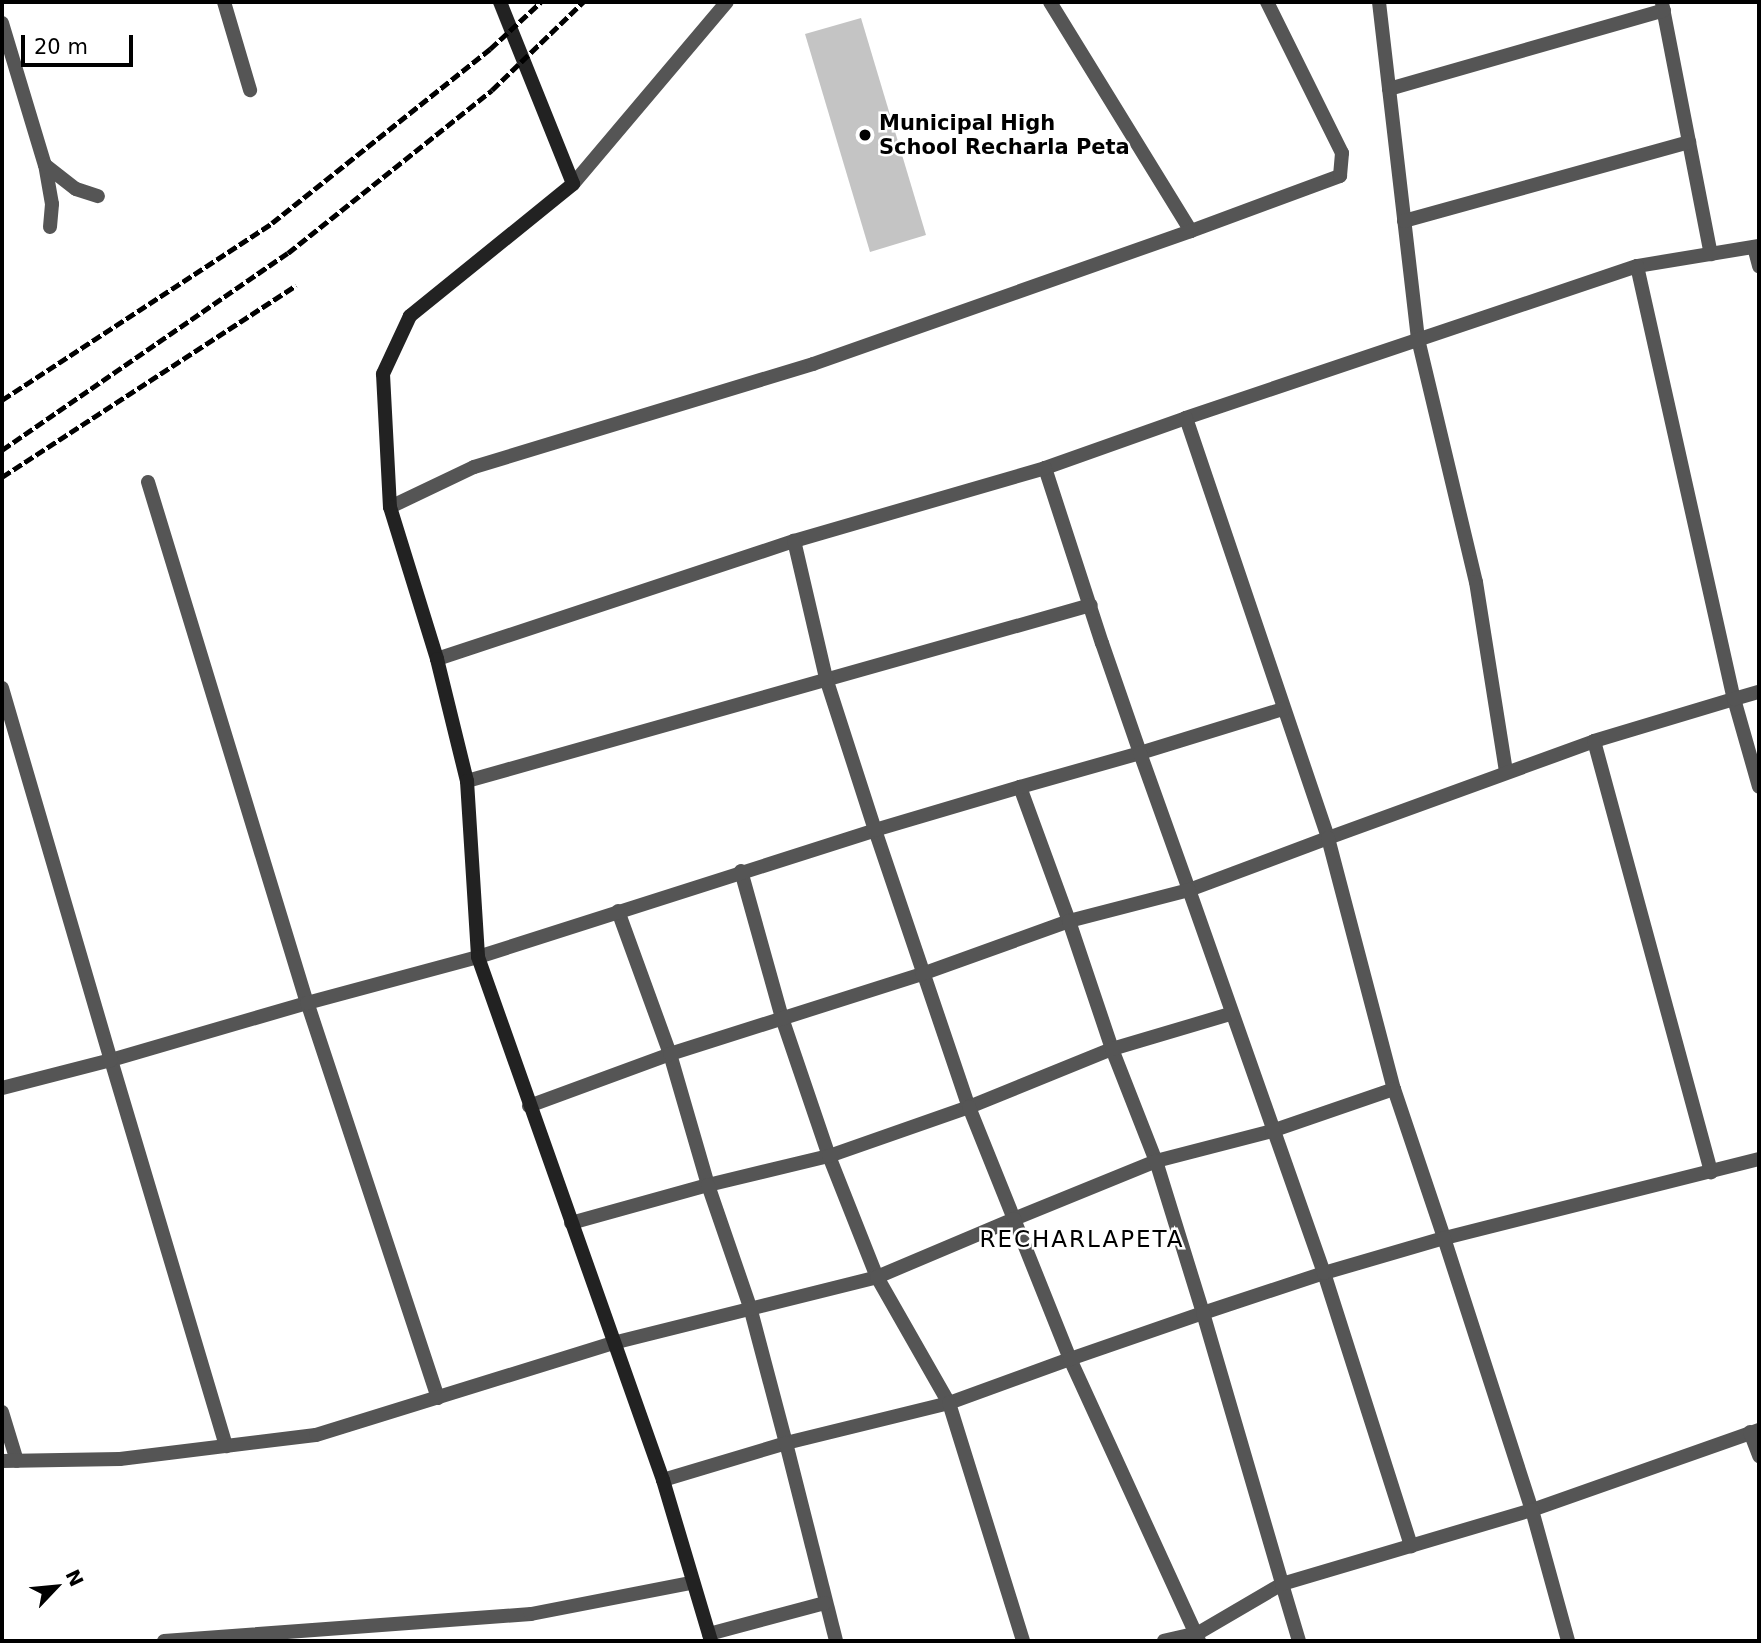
<!DOCTYPE html>
<html>
<head>
<meta charset="utf-8">
<style>
	body { margin:0 }
	#map { position:relative; width:1761px; height:1643px; overflow:hidden; background:#fff; font-family:"DejaVu Sans",sans-serif }
	div>[style] { position:absolute }
	.building>* { inset:0; background:#c4c4c4 }
	.street>* { height:14px; margin:-7px; padding:0 7px; transform-origin:7px; border-radius:7px; background:#555 }
	.secondary>* { height:14px; margin:-7px; padding:0 7px; transform-origin:7px; border-radius:7px; background:#222 }
	.rail>* { height:5px; margin-top:-2.5px; transform-origin:0; background:repeating-linear-gradient(90deg,#000 0 10px,transparent 0 13.5px) }
	.dots>* { width:19px; height:19px; translate:-50% -50%; box-sizing:border-box; border:4px solid #fff; border-radius:50% }
	span { translate:-50% -50%; white-space:nowrap; text-align:center; line-height:1.15; -webkit-text-stroke:5px #fff; paint-order:stroke }
	.poi-label { font-size:21px; color:#000; font-weight:700 }
	.left { translate:0 -50%; text-align:left }
	.neighbourhood-label { font-size:23px; color:#000; letter-spacing:2px }
	.frame { position:absolute; inset:0; border:4px solid #000; pointer-events:none }
	.north { position:absolute; left:21px; top:1552px; width:70px; height:70px; -webkit-text-stroke:5px #fff; paint-order:stroke; rotate:64deg; font-size:19px; font-weight:700; line-height:28px; text-align:center; color:#000 }
	.north::after { content:''; display:block; margin:auto; width:24px; height:32px; background:#000; clip-path:polygon(50% 0,100% 100%,50% 72%,0 100%) }
	.scale { position:absolute; left:21px; top:35px; width:112px; height:32px; box-sizing:border-box; border:4px solid #000; border-top:0; padding-left:9px; font-size:21px; line-height:24px; white-space:nowrap; color:#000; -webkit-text-stroke:5px #fff; paint-order:stroke }
</style>
</head>
<body>
<div id="map">
	<div class="building">
		<div style="clip-path:polygon(861px 18px,926px 235px,870px 252px,805px 34px)"></div>
	</div>
	<div class="street">
		<div style="left:224px;top:2px;width:92px;rotate:73.5deg"></div>
		<div style="left:1050px;top:2px;width:269px;rotate:58.4deg"></div>
		<div style="left:1191px;top:231px;width:159px;rotate:-20.3deg"></div>
		<div style="left:1340px;top:176px;width:23px;rotate:-85deg"></div>
		<div style="left:1342px;top:153px;width:169px;rotate:-116.4deg"></div>
		<div style="left:1379px;top:2px;width:339px;rotate:83.4deg"></div>
		<div style="left:1418px;top:339px;width:250px;rotate:76.6deg"></div>
		<div style="left:1476px;top:582px;width:192px;rotate:81deg"></div>
		<div style="left:1662px;top:3px;width:256px;rotate:79deg"></div>
		<div style="left:2px;top:23px;width:148px;rotate:73.2deg"></div>
		<div style="left:1389px;top:89px;width:286px;rotate:-16deg"></div>
		<div style="left:573px;top:184px;width:238px;rotate:-49.8deg"></div>
		<div style="left:1404px;top:221px;width:296px;rotate:-15.5deg"></div>
		<div style="left:50px;top:227px;width:23px;rotate:-85deg"></div>
		<div style="left:52px;top:204px;width:40px;rotate:-100deg"></div>
		<div style="left:45px;top:165px;width:39px;rotate:38deg"></div>
		<div style="left:76px;top:189px;width:23px;rotate:18deg"></div>
		<div style="left:1759px;top:246px;width:124px;rotate:170.7deg"></div>
		<div style="left:1637px;top:266px;width:476px;rotate:161.4deg"></div>
		<div style="left:1186px;top:418px;width:443px;rotate:71.3deg"></div>
		<div style="left:1328px;top:838px;width:283px;rotate:-20deg"></div>
		<div style="left:1594px;top:741px;width:146px;rotate:-16.7deg"></div>
		<div style="left:1734px;top:699px;width:91px;rotate:74.1deg"></div>
		<div style="left:1754px;top:247px;width:20px;rotate:75deg"></div>
		<div style="left:1637px;top:266px;width:444px;rotate:77.4deg"></div>
		<div style="left:1734px;top:699px;width:26px;rotate:-16deg"></div>
		<div style="left:1186px;top:418px;width:150px;rotate:160.5deg"></div>
		<div style="left:1045px;top:468px;width:184px;rotate:72deg"></div>
		<div style="left:1102px;top:643px;width:116px;rotate:70.9deg"></div>
		<div style="left:1140px;top:753px;width:150px;rotate:-17.1deg"></div>
		<div style="left:148px;top:482px;width:545px;rotate:73.03deg"></div>
		<div style="left:307px;top:1003px;width:204px;rotate:163.8deg"></div>
		<div style="left:111px;top:1060px;width:403px;rotate:73.4deg"></div>
		<div style="left:390px;top:507px;width:93px;rotate:-25.5deg"></div>
		<div style="left:474px;top:467px;width:354px;rotate:-16.9deg"></div>
		<div style="left:813px;top:364px;width:401px;rotate:-19.4deg"></div>
		<div style="left:437px;top:659px;width:376px;rotate:-18.3deg"></div>
		<div style="left:794px;top:541px;width:261px;rotate:-16.2deg"></div>
		<div style="left:2px;top:688px;width:388px;rotate:73.7deg"></div>
		<div style="left:111px;top:1060px;width:113px;rotate:165.6deg"></div>
		<div style="left:1594px;top:741px;width:447px;rotate:74.8deg"></div>
		<div style="left:467px;top:781px;width:648px;rotate:-15.75deg"></div>
		<div style="left:1020px;top:787px;width:151px;rotate:163.5deg"></div>
		<div style="left:875px;top:830px;width:293px;rotate:71.3deg"></div>
		<div style="left:969px;top:1107px;width:154px;rotate:-22.1deg"></div>
		<div style="left:1112px;top:1049px;width:120px;rotate:68.6deg"></div>
		<div style="left:1156px;top:1161px;width:120px;rotate:-14.5deg"></div>
		<div style="left:1272px;top:1131px;width:129px;rotate:-19deg"></div>
		<div style="left:741px;top:871px;width:153px;rotate:74.4deg"></div>
		<div style="left:782px;top:1018px;width:146px;rotate:71.2deg"></div>
		<div style="left:829px;top:1156px;width:130px;rotate:68.4deg"></div>
		<div style="left:877px;top:1277px;width:145px;rotate:60.3deg"></div>
		<div style="left:949px;top:1403px;width:129px;rotate:-20deg"></div>
		<div style="left:1070px;top:1359px;width:310px;rotate:65.4deg"></div>
		<div style="left:618px;top:911px;width:152px;rotate:70deg"></div>
		<div style="left:670px;top:1054px;width:136px;rotate:73.8deg"></div>
		<div style="left:708px;top:1185px;width:124px;rotate:-13.5deg"></div>
		<div style="left:829px;top:1156px;width:148px;rotate:-19.3deg"></div>
		<div style="left:969px;top:1107px;width:121px;rotate:68.1deg"></div>
		<div style="left:1014px;top:1219px;width:153px;rotate:-22.2deg"></div>
		<div style="left:1156px;top:1161px;width:159px;rotate:72.8deg"></div>
		<div style="left:1203px;top:1313px;width:127px;rotate:-18.3deg"></div>
		<div style="left:1324px;top:1273px;width:287px;rotate:72.3deg"></div>
		<div style="left:529px;top:1106px;width:150px;rotate:-20.2deg"></div>
		<div style="left:670px;top:1054px;width:264px;rotate:-17.6deg"></div>
		<div style="left:922px;top:974px;width:156px;rotate:-19.8deg"></div>
		<div style="left:1069px;top:921px;width:143px;rotate:-110.1deg"></div>
		<div style="left:1020px;top:787px;width:125px;rotate:-15.8deg"></div>
		<div style="left:1140px;top:753px;width:145px;rotate:70.3deg"></div>
		<div style="left:1189px;top:890px;width:148px;rotate:-20.5deg"></div>
		<div style="left:1328px;top:838px;width:260px;rotate:75.3deg"></div>
		<div style="left:1394px;top:1089px;width:157px;rotate:71.4deg"></div>
		<div style="left:1444px;top:1238px;width:125px;rotate:163.7deg"></div>
		<div style="left:1324px;top:1273px;width:406px;rotate:-109.4deg"></div>
		<div style="left:1189px;top:890px;width:124px;rotate:165.5deg"></div>
		<div style="left:1069px;top:921px;width:135px;rotate:71.4deg"></div>
		<div style="left:1112px;top:1049px;width:123px;rotate:-16.5deg"></div>
		<div style="left:1759px;top:1159px;width:325px;rotate:165.9deg"></div>
		<div style="left:1444px;top:1238px;width:286px;rotate:72.1deg"></div>
		<div style="left:1532px;top:1510px;width:241px;rotate:-19.4deg"></div>
		<div style="left:571px;top:1223px;width:142px;rotate:-15.5deg"></div>
		<div style="left:708px;top:1185px;width:129px;rotate:71deg"></div>
		<div style="left:750px;top:1307px;width:141px;rotate:75.2deg"></div>
		<div style="left:786px;top:1443px;width:168px;rotate:-13.8deg"></div>
		<div style="left:949px;top:1403px;width:249px;rotate:72.7deg"></div>
		<div style="left:438px;top:1398px;width:416px;rotate:-108.3deg"></div>
		<div style="left:307px;top:1003px;width:177px;rotate:-15.1deg"></div>
		<div style="left:478px;top:957px;width:417px;rotate:-17.7deg"></div>
		<div style="left:875px;top:830px;width:160px;rotate:-107.9deg"></div>
		<div style="left:826px;top:678px;width:141px;rotate:-103.1deg"></div>
		<div style="left:2px;top:1412px;width:51px;rotate:73deg"></div>
		<div style="left:1750px;top:1432px;width:26px;rotate:69deg"></div>
		<div style="left:2px;top:1461px;width:118px;rotate:-1deg"></div>
		<div style="left:120px;top:1459px;width:197px;rotate:-7deg"></div>
		<div style="left:316px;top:1435px;width:311px;rotate:-17.2deg"></div>
		<div style="left:613px;top:1343px;width:272px;rotate:-14deg"></div>
		<div style="left:877px;top:1277px;width:149px;rotate:-22.9deg"></div>
		<div style="left:1014px;top:1219px;width:151px;rotate:68.2deg"></div>
		<div style="left:1070px;top:1359px;width:141px;rotate:-19.1deg"></div>
		<div style="left:1203px;top:1313px;width:282px;rotate:73.7deg"></div>
		<div style="left:1282px;top:1584px;width:97px;rotate:149.7deg"></div>
		<div style="left:1198px;top:1633px;width:35px;rotate:167deg"></div>
		<div style="left:663px;top:1480px;width:128px;rotate:-16.7deg"></div>
		<div style="left:786px;top:1443px;width:204px;rotate:75.8deg"></div>
		<div style="left:709px;top:1634px;width:120px;rotate:-15deg"></div>
		<div style="left:164px;top:1641px;width:368px;rotate:-4.2deg"></div>
		<div style="left:531px;top:1614px;width:163px;rotate:-11deg"></div>
		<div style="left:1299px;top:1641px;width:59px;rotate:-106.6deg"></div>
		<div style="left:1282px;top:1584px;width:261px;rotate:-16.5deg"></div>
		<div style="left:1532px;top:1510px;width:136px;rotate:74.6deg"></div>
	</div>
	<div class="secondary">
		<div style="left:500px;top:2px;width:196px;rotate:68.1deg"></div>
		<div style="left:573px;top:184px;width:210px;rotate:141deg"></div>
		<div style="left:410px;top:316px;width:64px;rotate:115deg"></div>
		<div style="left:383px;top:374px;width:133px;rotate:87deg"></div>
		<div style="left:390px;top:507px;width:159px;rotate:72.8deg"></div>
		<div style="left:437px;top:659px;width:126px;rotate:76.2deg"></div>
		<div style="left:467px;top:781px;width:176px;rotate:86.4deg"></div>
		<div style="left:478px;top:957px;width:555px;rotate:70.52deg"></div>
		<div style="left:663px;top:1480px;width:168px;rotate:73.4deg"></div>
	</div>
	<div class="rail">
		<div style="left:2px;top:400px;width:323px;rotate:-33.2deg"></div>
		<div style="left:272px;top:223px;width:279px;rotate:-38.6deg"></div>
		<div style="left:490px;top:49px;width:69px;rotate:-42.7deg"></div>
		<div style="left:2px;top:450px;width:347px;rotate:-34.6deg"></div>
		<div style="left:288px;top:253px;width:261px;rotate:-38.6deg"></div>
		<div style="left:492px;top:90px;width:127px;rotate:-44deg"></div>
		<div style="left:2px;top:477px;width:351px;rotate:-33.1deg"></div>
	</div>
	<div class="dots">
		<div style="left:865px;top:135px;background:#000"></div>
	</div>
	<div class="poi-label">
		<span class="left" style="left:879px;top:135px">Municipal High<br>School Recharla Peta</span>
	</div>
	<div class="neighbourhood-label">
		<span style="left:1082px;top:1239px">RECHARLAPETA</span>
	</div>
	<div class="frame"></div>
	<div class="north">N</div>
	<div class="scale">20 m</div>
</div>
</body>
</html>
